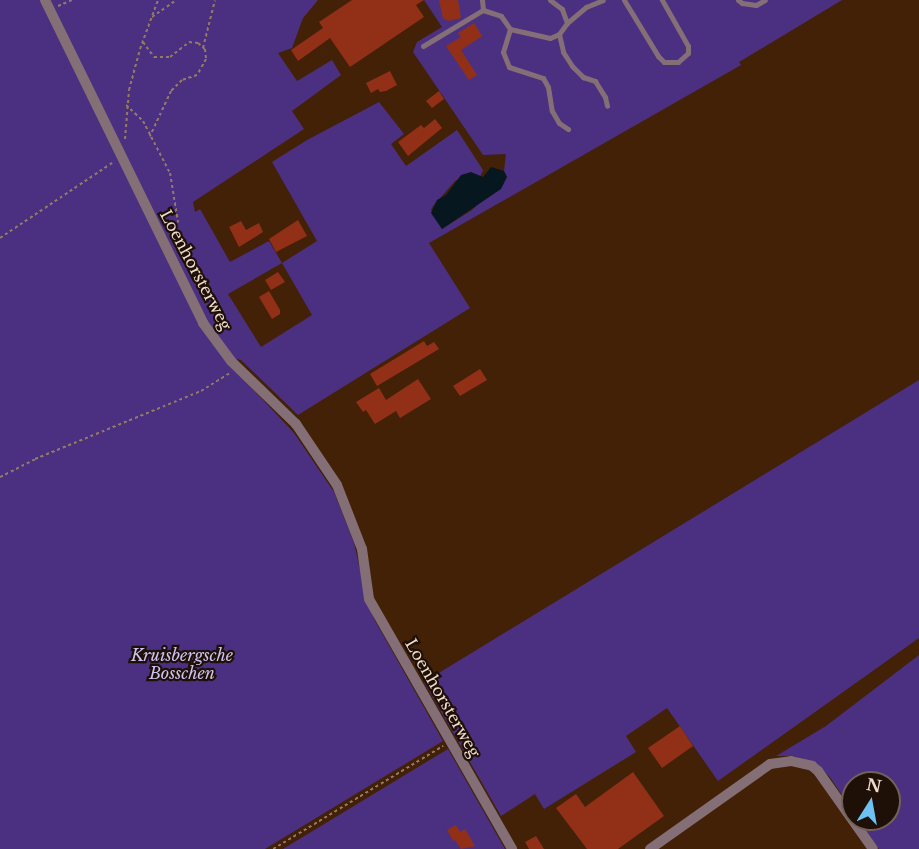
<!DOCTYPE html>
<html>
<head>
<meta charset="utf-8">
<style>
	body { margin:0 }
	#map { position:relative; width:919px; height:849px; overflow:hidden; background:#422107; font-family:"Libre Baskerville",serif }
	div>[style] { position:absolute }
	.green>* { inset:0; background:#4b3081 }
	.water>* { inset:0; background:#07171f }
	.building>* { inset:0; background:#923017 }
	.path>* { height:2px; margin-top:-1px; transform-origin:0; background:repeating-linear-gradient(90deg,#957a65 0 3px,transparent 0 6px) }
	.lane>* { height:5px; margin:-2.5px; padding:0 2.5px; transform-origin:2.5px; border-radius:2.5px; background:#846f76 }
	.street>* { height:10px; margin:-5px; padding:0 5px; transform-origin:5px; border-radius:5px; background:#846f76 }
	span { translate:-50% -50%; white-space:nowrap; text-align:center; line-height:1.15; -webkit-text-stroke:4.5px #1e1006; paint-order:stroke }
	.street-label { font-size:16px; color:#f1dbcd }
	.park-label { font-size:16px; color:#cdc2f2; font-style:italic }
	.north { position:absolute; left:841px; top:771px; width:60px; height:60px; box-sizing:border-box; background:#1e1006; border:2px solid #726156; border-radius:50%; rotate:11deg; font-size:16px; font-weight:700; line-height:24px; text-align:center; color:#f1dbcd }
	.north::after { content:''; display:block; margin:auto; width:21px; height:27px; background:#6dc2f3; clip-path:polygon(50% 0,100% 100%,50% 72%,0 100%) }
</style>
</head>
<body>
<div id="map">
	<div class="green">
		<div style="clip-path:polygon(evenodd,0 0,318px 0,303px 18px,292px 48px,278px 53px,297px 81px,332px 60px,341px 75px,292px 111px,304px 129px,193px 202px,195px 212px,200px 209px,230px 262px,269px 241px,282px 263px,317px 241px,272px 162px,307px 140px,379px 102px,404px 134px,391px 144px,406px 166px,457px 130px,483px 170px,480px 177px,456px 180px,433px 206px,431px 210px,442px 229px,472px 210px,507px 177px,504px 171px,506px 154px,483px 155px,413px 52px,417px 42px,442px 27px,424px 0,842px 0,739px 62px,741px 65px,429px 243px,470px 308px,298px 415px,241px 360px,221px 355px,294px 433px,334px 492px,354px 543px,366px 596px,374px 619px,443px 741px,265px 849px,0 849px,0 0,282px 263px,312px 315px,261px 347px,228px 294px,282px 263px)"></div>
		<div style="clip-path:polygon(919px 380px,919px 638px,718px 781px,667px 708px,626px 736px,636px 752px,544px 809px,535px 794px,501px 816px,424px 682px)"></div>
		<div style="clip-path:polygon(919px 655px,919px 849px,879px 849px,858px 819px,889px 819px,889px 783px,853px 783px,853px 811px,829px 776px,814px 762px,792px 756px,776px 756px,826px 726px)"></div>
		<div style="clip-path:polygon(448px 749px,505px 849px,283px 849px,423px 764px)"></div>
	</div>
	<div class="water">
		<div style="clip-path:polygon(491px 167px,504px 171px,507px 177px,501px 189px,442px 229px,431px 213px,437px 200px,446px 195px,461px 175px,471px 172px,483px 177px)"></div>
	</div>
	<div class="building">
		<div style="clip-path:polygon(352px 0,424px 0,416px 5px,424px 17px,350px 67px,330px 38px,298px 61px,291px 50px,323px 28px,319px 22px)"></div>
		<div style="clip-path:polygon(439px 0,458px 0,461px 18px,448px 21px,443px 18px)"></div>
		<div style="clip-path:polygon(474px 23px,482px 36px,461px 50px,477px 75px,469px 80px,446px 46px,461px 37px,458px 33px)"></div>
		<div style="clip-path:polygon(390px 71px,397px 85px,386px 91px,380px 92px,378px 89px,371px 93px,366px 83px)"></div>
		<div style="clip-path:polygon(439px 91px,444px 99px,432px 108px,426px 101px)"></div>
		<div style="clip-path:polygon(435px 119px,442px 128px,408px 156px,398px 142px,421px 125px,424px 128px)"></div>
		<div style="clip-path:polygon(298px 220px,307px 236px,276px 252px,269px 239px)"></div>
		<div style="clip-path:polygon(241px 221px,246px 230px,259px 223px,263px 232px,239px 247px,229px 227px)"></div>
		<div style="clip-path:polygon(278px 272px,285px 282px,271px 290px,265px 280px)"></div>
		<div style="clip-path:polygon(269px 291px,280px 310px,280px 314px,272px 319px,259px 297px)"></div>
		<div style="clip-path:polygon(424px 341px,427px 346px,434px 342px,439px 349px,377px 386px,370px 374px)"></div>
		<div style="clip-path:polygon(480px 369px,487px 380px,460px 396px,453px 386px)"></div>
		<div style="clip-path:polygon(418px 379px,431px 399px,400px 418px,396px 411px,375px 424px,366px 410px,363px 412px,356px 402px,379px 388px,386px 400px)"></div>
		<div style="clip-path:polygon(680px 726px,693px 746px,662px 768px,648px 748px)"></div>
		<div style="clip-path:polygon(633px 772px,664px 816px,618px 849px,587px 849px,556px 808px,576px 794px,585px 807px)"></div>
		<div style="clip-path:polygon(456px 825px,460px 832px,465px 829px,475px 846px,461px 849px,455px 840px,453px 841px,447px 830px)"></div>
		<div style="clip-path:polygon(536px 836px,544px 849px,529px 849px,525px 842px)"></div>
	</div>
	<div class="path">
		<div style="left:58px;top:6px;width:15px;rotate:-23deg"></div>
		<div style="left:152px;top:17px;width:29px;rotate:-35deg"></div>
		<div style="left:143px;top:42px;width:19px;rotate:54deg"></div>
		<div style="left:154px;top:57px;width:16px"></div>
		<div style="left:170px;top:57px;width:24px;rotate:-38deg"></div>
		<div style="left:189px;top:42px;width:9px;rotate:6deg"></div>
		<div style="left:198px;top:43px;width:9px;rotate:41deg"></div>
		<div style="left:205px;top:49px;width:10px;rotate:84deg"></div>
		<div style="left:206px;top:59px;width:18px;rotate:119deg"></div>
		<div style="left:197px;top:75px;width:16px;rotate:162deg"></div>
		<div style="left:182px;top:80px;width:16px;rotate:135deg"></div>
		<div style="left:171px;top:91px;width:50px;rotate:115deg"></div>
		<div style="left:203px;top:48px;width:49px;rotate:-76deg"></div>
		<div style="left:126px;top:105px;width:23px;rotate:43deg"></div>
		<div style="left:143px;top:121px;width:59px;rotate:62.6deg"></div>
		<div style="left:170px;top:173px;width:50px;rotate:80.7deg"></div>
		<div style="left:125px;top:139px;width:49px;rotate:-85.3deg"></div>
		<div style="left:129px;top:90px;width:42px;rotate:-75deg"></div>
		<div style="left:140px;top:49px;width:52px;rotate:-69.8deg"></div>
		<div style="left:0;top:238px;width:135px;rotate:-33.8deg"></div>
		<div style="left:0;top:477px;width:39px;rotate:-27deg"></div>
		<div style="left:35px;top:459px;width:179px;rotate:-22.3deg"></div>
		<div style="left:201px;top:391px;width:34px;rotate:-32deg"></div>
		<div style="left:273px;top:849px;width:199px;rotate:-31.2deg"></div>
	</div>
	<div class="lane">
		<div style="left:482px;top:0;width:10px;rotate:84deg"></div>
		<div style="left:624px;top:0;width:66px;rotate:58.7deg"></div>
		<div style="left:658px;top:56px;width:8px;rotate:45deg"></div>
		<div style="left:664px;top:62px;width:14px"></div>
		<div style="left:678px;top:62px;width:13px;rotate:-42deg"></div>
		<div style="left:688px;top:53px;width:7px;rotate:-90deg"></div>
		<div style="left:688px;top:46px;width:53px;rotate:-119.5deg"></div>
		<div style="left:738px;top:0;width:5px;rotate:37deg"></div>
		<div style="left:742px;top:3px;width:14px;rotate:8deg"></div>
		<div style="left:756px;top:5px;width:10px;rotate:-29deg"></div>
		<div style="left:567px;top:23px;width:25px;rotate:-40deg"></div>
		<div style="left:586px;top:7px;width:18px;rotate:-22deg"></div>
		<div style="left:510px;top:29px;width:24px;rotate:107deg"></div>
		<div style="left:503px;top:52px;width:16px;rotate:68deg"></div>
		<div style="left:509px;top:67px;width:36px;rotate:18deg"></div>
		<div style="left:543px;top:78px;width:10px;rotate:61deg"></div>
		<div style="left:548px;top:87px;width:24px;rotate:81deg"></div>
		<div style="left:552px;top:111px;width:14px;rotate:60deg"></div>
		<div style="left:559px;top:123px;width:11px;rotate:34deg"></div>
		<div style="left:559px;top:34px;width:18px;rotate:77deg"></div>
		<div style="left:563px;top:52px;width:17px;rotate:57deg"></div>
		<div style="left:572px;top:66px;width:16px;rotate:45deg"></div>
		<div style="left:583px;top:77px;width:13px;rotate:18deg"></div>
		<div style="left:595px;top:81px;width:19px;rotate:58deg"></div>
		<div style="left:605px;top:97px;width:9px;rotate:77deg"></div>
		<div style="left:423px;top:46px;width:70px;rotate:-31deg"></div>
		<div style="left:483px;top:10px;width:19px;rotate:18deg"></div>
		<div style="left:501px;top:16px;width:16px;rotate:55deg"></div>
		<div style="left:510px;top:29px;width:41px;rotate:12.7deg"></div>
		<div style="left:550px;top:38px;width:10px;rotate:-24deg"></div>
		<div style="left:559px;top:34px;width:14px;rotate:-54deg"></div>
		<div style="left:567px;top:23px;width:15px;rotate:-110deg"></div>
		<div style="left:562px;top:9px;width:15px;rotate:-143deg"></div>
	</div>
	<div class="street">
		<div style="left:45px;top:0;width:360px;rotate:63.9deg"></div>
		<div style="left:203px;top:323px;width:47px;rotate:53.6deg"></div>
		<div style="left:231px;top:361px;width:91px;rotate:44.1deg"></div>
		<div style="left:296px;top:424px;width:73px;rotate:56.1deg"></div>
		<div style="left:337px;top:485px;width:69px;rotate:68.7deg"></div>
		<div style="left:362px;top:549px;width:50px;rotate:82deg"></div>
		<div style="left:369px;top:599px;width:288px;rotate:60.2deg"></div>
		<div style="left:650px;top:849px;width:147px;rotate:-35.3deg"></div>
		<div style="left:770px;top:764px;width:21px;rotate:-8deg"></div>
		<div style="left:791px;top:761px;width:22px;rotate:13deg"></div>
		<div style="left:812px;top:766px;width:8px;rotate:40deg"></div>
		<div style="left:818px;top:771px;width:95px;rotate:54.8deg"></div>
	</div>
	<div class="street-label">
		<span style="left:196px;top:270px;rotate:62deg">Loenhorsterweg</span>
		<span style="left:443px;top:698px;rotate:60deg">Loenhorsterweg</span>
	</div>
	<div class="park-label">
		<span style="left:182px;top:664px">Kruisbergsche<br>Bosschen</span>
	</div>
	<div class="north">N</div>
</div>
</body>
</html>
